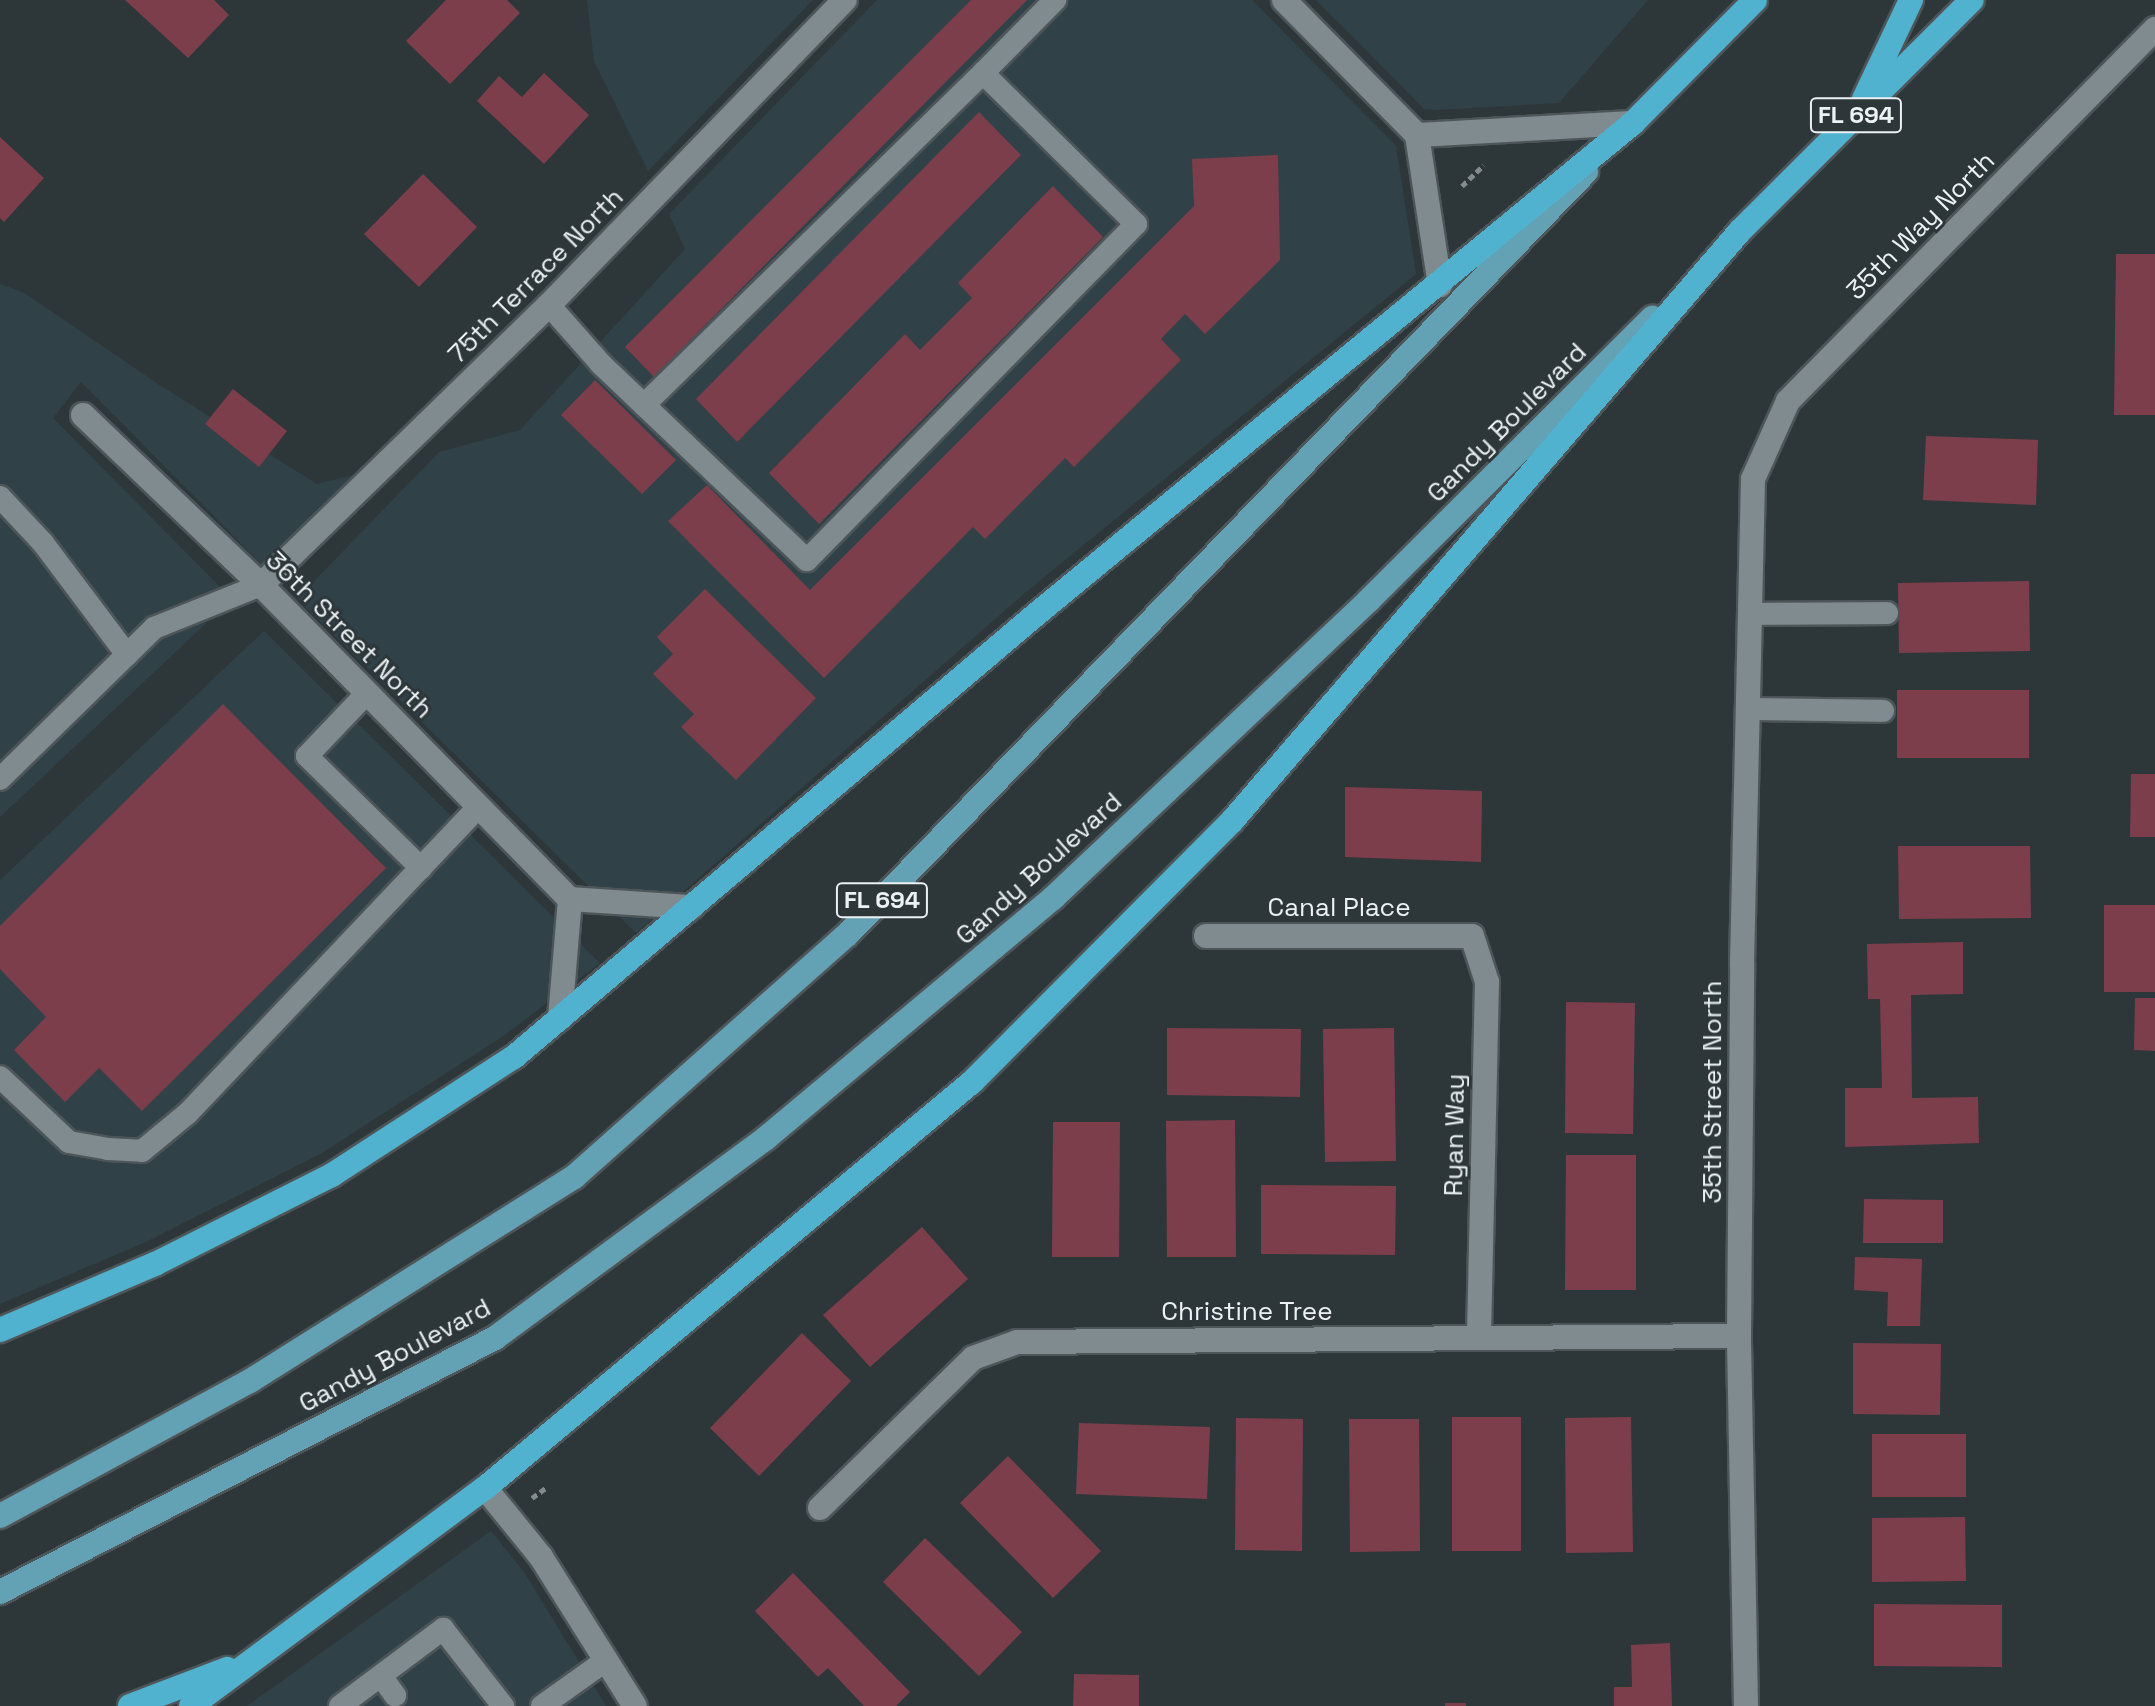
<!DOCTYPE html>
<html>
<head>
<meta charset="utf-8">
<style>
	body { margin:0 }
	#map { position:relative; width:2155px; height:1706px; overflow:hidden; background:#2d373a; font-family:"Space Grotesk",sans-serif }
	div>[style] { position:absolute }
	.built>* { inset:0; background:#304147 }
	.building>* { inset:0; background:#7d3e4c }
	.path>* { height:5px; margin-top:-2.5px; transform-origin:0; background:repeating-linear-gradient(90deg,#838b8e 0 6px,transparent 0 10px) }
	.roads { filter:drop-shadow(2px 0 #4d5558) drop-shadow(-2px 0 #4d5558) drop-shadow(0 2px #4d5558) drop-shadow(0 -2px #4d5558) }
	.lane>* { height:22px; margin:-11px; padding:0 11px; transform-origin:11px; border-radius:11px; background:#7f8b8f }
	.street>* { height:24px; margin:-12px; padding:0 12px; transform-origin:12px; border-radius:12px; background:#7f8b8f }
	.primary>* { height:24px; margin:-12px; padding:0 12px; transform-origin:12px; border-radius:12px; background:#63a2b5 }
	.highway>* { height:24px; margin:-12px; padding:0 12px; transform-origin:12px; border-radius:12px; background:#50b2cf }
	span { translate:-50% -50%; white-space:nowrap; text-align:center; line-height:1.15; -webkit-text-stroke:6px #2d373a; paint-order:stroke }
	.shield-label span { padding:2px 6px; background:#2d373a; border:2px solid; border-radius:6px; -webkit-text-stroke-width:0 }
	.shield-label { font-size:24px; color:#ecf2f4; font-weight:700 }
	.street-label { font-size:26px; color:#ecf2f4 }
</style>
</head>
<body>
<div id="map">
	<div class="built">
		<div style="clip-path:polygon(587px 0,813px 0,648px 171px,594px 61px)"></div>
		<div style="clip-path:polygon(877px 0,1252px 0,1396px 146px,1416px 274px,1026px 592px,636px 933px,297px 599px,439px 452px,520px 430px,685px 249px,669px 214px)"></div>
		<div style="clip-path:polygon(1316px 0,1648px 0,1559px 103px,1436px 110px,1424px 109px)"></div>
		<div style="clip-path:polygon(0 284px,23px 292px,158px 384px,317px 484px,353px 475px,264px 567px,81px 382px,53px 418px,232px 599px,0 817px)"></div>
		<div style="clip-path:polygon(264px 631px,600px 963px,502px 1037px,322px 1153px,146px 1242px,0 1304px,0 880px)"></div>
		<div style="clip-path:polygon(491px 1531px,524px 1572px,606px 1706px,247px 1706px)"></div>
	</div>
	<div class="building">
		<div style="clip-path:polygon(125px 0,214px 0,229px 15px,188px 58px)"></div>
		<div style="clip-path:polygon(446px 0,507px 0,520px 13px,450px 84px,406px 41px)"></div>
		<div style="clip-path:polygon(971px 0,1027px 0,654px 377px,625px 347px)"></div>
		<div style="clip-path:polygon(544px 73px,589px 115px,544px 164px,477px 101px,499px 76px,522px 97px)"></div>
		<div style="clip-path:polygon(979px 112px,1021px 155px,737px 442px,696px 399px)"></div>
		<div style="clip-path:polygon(0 137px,44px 178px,4px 222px,0 218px)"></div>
		<div style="clip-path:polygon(1278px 155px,1280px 260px,1205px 334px,1185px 314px,1161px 339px,1181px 360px,1074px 467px,1065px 458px,985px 539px,973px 527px,824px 678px,668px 521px,707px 485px,810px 590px,1194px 206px,1192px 159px)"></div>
		<div style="clip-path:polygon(423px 174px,477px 227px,419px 287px,364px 234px)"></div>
		<div style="clip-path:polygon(1053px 186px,1103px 237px,819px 524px,769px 473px,905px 334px,920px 350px,972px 298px,958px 283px)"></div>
		<div style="clip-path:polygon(2116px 254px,2155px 254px,2155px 415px,2114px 415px)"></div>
		<div style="clip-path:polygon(595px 380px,676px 460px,642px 494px,561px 415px)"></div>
		<div style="clip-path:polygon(233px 389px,287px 431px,259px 467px,205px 424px)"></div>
		<div style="clip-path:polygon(1926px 436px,2038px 440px,2036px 505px,1923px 500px)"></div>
		<div style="clip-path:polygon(2029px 581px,2030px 651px,1899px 653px,1898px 583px)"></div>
		<div style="clip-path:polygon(705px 589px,816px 698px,736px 780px,681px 727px,694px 714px,653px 674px,673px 654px,657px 637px)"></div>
		<div style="clip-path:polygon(1897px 690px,2029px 690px,2029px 758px,1897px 758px)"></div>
		<div style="clip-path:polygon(223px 704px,386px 868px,142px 1111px,99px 1068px,65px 1102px,14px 1050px,46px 1017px,0 969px,0 926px)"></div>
		<div style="clip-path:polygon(2131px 774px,2155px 774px,2155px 837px,2130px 837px)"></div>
		<div style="clip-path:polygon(1345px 787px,1482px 791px,1481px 862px,1345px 857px)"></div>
		<div style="clip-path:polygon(1898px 846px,2030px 846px,2031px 918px,1899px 919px)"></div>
		<div style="clip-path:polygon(2104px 905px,2155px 905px,2155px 992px,2104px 992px)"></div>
		<div style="clip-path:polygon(1963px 942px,1963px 994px,1911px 995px,1912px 1098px,1978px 1097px,1979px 1143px,1845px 1147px,1845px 1088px,1882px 1088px,1880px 999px,1868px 999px,1867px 944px)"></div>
		<div style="clip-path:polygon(2135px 998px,2155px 998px,2155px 1051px,2134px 1050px)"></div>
		<div style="clip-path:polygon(1566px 1002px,1635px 1003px,1633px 1134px,1565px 1133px)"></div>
		<div style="clip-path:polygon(1167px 1028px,1301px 1029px,1300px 1097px,1167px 1095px)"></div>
		<div style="clip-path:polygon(1394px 1028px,1396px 1161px,1325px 1162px,1323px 1029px)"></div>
		<div style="clip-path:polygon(1235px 1120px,1236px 1257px,1167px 1257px,1166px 1121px)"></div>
		<div style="clip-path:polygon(1053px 1122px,1120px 1122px,1119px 1257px,1052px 1257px)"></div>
		<div style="clip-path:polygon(1566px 1155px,1636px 1155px,1636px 1290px,1565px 1290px)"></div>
		<div style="clip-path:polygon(1261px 1185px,1396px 1186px,1395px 1255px,1261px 1254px)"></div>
		<div style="clip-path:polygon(1864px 1199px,1943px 1200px,1943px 1243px,1863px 1243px)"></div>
		<div style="clip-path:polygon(922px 1227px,968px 1279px,870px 1367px,823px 1315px)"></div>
		<div style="clip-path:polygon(1855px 1257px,1922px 1259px,1920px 1326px,1887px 1326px,1888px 1292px,1854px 1290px)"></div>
		<div style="clip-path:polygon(802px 1333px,851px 1381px,759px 1476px,710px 1428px)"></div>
		<div style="clip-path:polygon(1853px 1343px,1941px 1344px,1940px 1415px,1853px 1414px)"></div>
		<div style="clip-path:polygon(1452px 1417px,1521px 1417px,1521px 1551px,1452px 1551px)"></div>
		<div style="clip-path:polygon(1631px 1417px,1633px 1552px,1566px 1553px,1565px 1418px)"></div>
		<div style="clip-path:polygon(1236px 1418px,1303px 1419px,1302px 1551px,1235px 1550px)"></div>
		<div style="clip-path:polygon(1349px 1419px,1419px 1419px,1420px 1551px,1350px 1552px)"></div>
		<div style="clip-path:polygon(1079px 1423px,1210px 1427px,1207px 1499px,1076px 1494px)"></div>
		<div style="clip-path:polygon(1872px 1434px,1966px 1434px,1966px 1497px,1872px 1497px)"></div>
		<div style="clip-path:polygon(1008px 1456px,1101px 1551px,1053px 1598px,960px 1503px)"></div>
		<div style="clip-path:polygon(1965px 1517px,1966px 1581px,1872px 1582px,1872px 1518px)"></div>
		<div style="clip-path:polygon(925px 1538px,1022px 1632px,979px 1676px,883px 1582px)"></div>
		<div style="clip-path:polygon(793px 1573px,910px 1692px,896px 1706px,864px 1706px,828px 1668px,818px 1677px,755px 1611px)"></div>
		<div style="clip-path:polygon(1874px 1604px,2002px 1605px,2002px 1667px,1874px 1666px)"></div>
		<div style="clip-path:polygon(1670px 1643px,1672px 1706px,1614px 1706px,1614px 1687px,1632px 1687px,1631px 1645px)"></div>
		<div style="clip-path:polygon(1074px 1674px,1139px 1675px,1139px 1706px,1073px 1706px)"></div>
		<div style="clip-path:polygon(1445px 1703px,1466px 1703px,1466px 1706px,1445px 1706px)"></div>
	</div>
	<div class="path">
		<div style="left:1462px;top:186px;width:30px;rotate:-44deg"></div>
		<div style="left:532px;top:1498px;width:19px;rotate:-36deg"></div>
	</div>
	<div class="roads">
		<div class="lane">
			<div style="left:549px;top:305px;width:79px;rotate:48.6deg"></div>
			<div style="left:601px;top:364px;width:284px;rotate:43.6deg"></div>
			<div style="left:807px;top:560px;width:470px;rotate:-45.6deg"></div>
			<div style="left:1136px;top:224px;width:215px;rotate:-135.4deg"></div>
			<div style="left:983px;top:73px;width:103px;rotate:-45.4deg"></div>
			<div style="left:644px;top:405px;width:474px;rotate:-44.4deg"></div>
			<div style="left:0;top:497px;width:63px;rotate:46.9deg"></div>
			<div style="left:43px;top:543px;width:140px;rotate:53.1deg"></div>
			<div style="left:1750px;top:614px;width:137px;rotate:-0.4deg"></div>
			<div style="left:367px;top:693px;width:87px;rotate:133.6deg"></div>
			<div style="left:307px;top:756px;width:160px;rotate:44.5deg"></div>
			<div style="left:1748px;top:709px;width:135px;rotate:0.8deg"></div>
			<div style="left:0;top:779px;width:216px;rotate:-44.4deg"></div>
			<div style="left:154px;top:628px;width:115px;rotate:-21.9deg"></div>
			<div style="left:0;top:1077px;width:95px;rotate:43.3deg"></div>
			<div style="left:69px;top:1142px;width:39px;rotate:10deg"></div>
			<div style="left:107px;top:1149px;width:35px;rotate:3deg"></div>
			<div style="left:142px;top:1151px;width:60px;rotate:-39.6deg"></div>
			<div style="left:188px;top:1113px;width:423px;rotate:-46.5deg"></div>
			<div style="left:381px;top:1676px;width:24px;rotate:54deg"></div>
			<div style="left:340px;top:1706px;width:129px;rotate:-36.8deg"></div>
			<div style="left:443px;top:1629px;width:98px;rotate:52.1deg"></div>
			<div style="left:542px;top:1706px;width:77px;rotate:-35.5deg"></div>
		</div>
		<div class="street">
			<div style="left:1284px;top:0;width:190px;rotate:45.4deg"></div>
			<div style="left:1417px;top:135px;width:152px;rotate:81.3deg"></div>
			<div style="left:1417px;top:135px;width:216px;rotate:-3.2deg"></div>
			<div style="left:83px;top:415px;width:246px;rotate:43.7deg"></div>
			<div style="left:261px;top:585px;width:441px;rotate:45.5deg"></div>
			<div style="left:570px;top:899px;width:120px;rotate:94.8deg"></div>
			<div style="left:261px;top:585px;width:402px;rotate:-44.2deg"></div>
			<div style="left:549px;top:305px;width:425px;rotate:-45.9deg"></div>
			<div style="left:570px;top:899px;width:122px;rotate:3.8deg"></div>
			<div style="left:1206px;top:936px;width:266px"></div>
			<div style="left:1472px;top:936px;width:48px;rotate:71.9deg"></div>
			<div style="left:1487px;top:982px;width:356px;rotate:91.3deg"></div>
			<div style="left:485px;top:1488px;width:89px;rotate:50.9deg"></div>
			<div style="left:541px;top:1557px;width:176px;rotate:57.8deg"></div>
			<div style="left:820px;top:1508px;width:214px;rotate:-44.4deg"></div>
			<div style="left:973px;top:1358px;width:47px;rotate:-20deg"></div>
			<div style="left:1017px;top:1342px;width:722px;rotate:-0.48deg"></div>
			<div style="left:1746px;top:1706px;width:370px;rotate:-91.1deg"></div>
			<div style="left:1739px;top:1336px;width:372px;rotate:-89.5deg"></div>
			<div style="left:1742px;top:964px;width:485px;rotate:-88.7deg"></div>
			<div style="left:1753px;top:479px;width:85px;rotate:-65.8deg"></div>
			<div style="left:1788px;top:401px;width:523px;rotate:-45.39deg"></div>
		</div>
		<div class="primary">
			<div style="left:0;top:1516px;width:284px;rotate:-28.4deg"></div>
			<div style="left:250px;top:1381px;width:383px;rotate:-32.2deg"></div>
			<div style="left:574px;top:1177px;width:366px;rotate:-41.6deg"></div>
			<div style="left:848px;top:934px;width:1061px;rotate:-45.92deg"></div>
			<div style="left:0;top:1592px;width:556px;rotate:-27.16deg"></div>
			<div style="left:495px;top:1338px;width:337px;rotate:-36.4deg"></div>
			<div style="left:766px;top:1138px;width:374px;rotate:-39.9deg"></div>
			<div style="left:1053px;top:898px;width:434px;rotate:-43.3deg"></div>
			<div style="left:1369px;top:600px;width:400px;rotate:-44.9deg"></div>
		</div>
		<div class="highway">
			<div style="left:1864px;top:99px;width:110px;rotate:-64.6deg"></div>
			<div style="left:0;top:1330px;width:168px;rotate:-23.1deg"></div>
			<div style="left:155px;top:1264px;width:198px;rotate:-26.7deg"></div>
			<div style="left:332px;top:1175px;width:217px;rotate:-33deg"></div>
			<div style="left:514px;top:1057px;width:688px;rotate:-40.29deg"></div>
			<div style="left:1039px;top:612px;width:769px;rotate:-39.46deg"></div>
			<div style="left:1633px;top:123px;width:173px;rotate:-45.2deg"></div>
			<div style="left:130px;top:1706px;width:104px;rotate:-20.9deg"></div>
			<div style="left:191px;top:1706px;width:366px;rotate:-36.6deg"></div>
			<div style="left:485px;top:1488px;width:634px;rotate:-39.82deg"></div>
			<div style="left:972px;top:1082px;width:368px;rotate:-45.1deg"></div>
			<div style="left:1232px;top:821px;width:779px;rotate:-49.27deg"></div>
			<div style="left:1740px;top:231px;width:327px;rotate:-44.9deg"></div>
		</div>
	</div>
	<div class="shield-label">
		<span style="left:1856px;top:115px">FL 694</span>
		<span style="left:882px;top:900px">FL 694</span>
	</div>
	<div class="street-label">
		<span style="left:1921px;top:226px;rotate:-45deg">35th Way North</span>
		<span style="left:536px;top:276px;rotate:-45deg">75th Terrace North</span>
		<span style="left:1507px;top:423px;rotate:-45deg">Gandy Boulevard</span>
		<span style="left:349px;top:635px;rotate:45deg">36th Street North</span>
		<span style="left:1039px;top:869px;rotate:-42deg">Gandy Boulevard</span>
		<span style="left:1339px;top:908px">Canal Place</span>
		<span style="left:1713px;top:1092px;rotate:-90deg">35th Street North</span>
		<span style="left:1455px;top:1135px;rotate:-89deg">Ryan Way</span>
		<span style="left:1247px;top:1312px">Christine Tree</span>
		<span style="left:395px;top:1356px;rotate:-28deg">Gandy Boulevard</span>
	</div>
</div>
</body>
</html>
